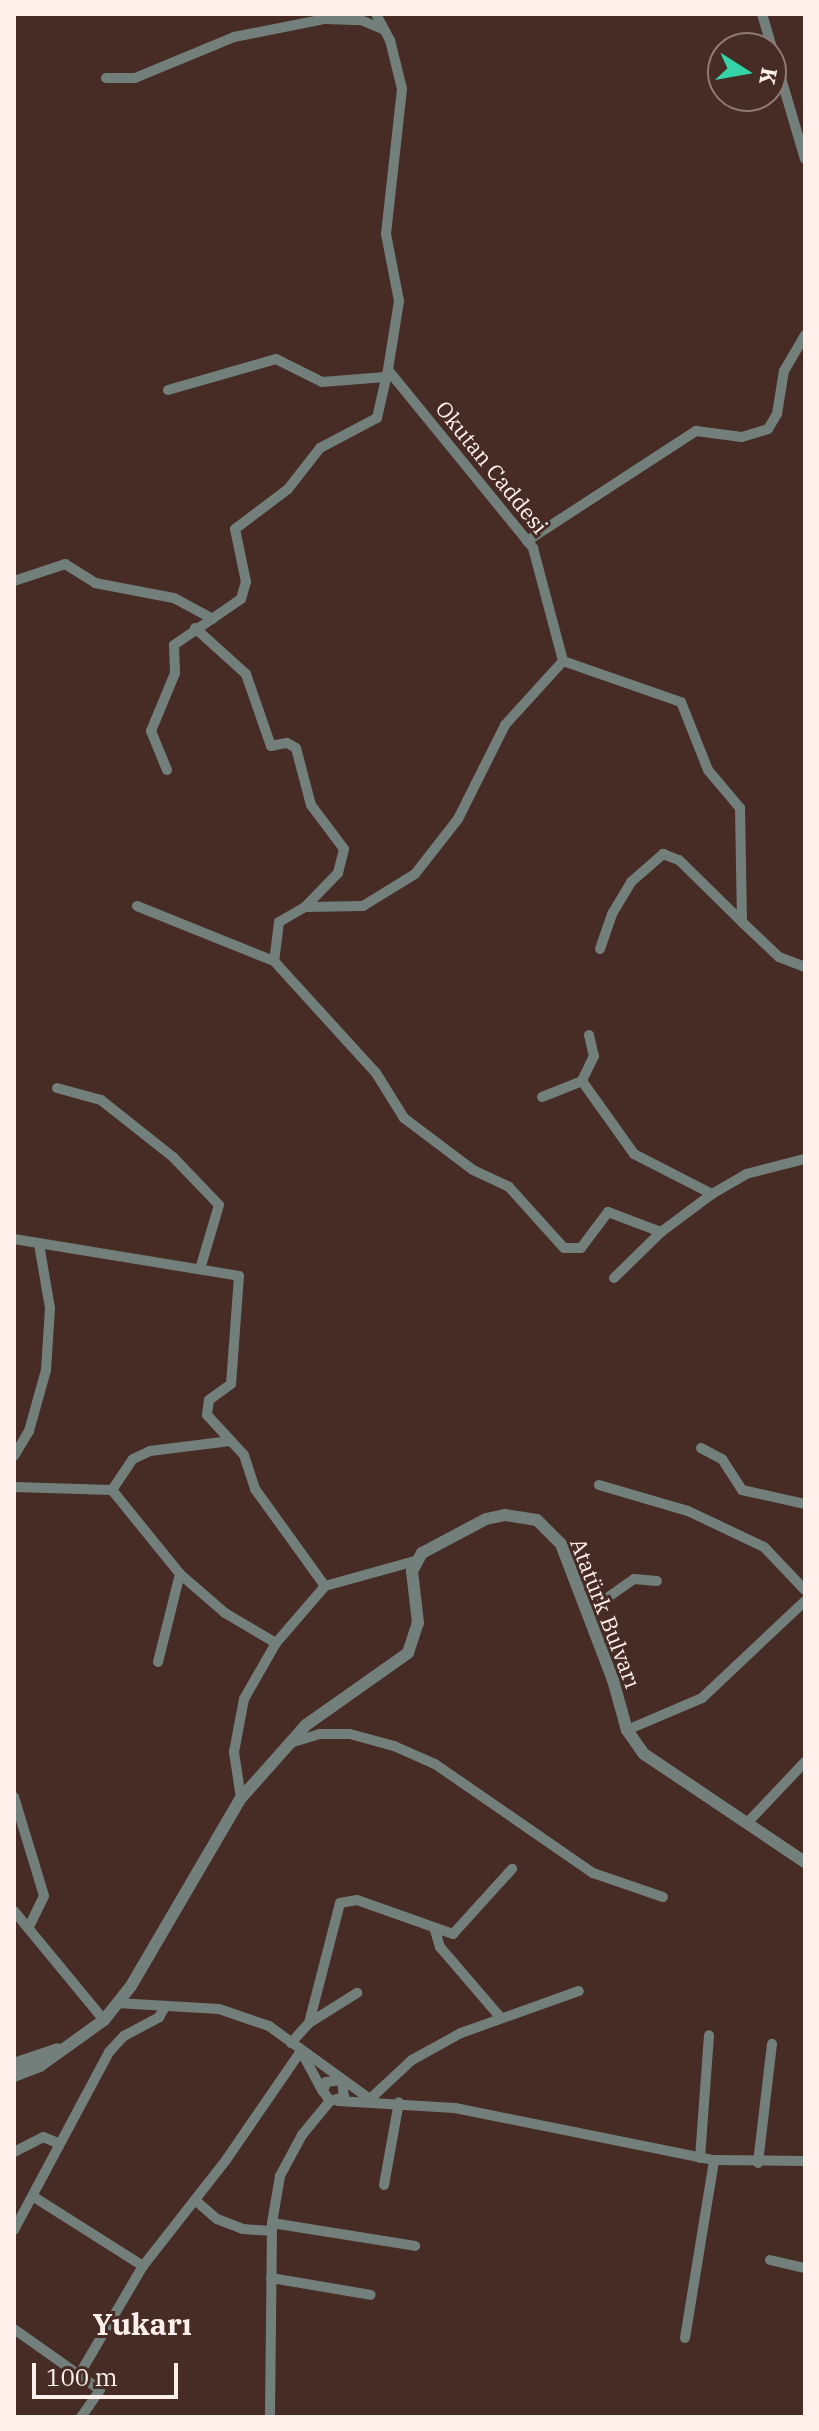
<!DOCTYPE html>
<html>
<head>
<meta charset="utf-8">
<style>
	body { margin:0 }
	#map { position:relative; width:819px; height:2431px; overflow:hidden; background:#462c25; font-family:"IBM Plex Serif",serif }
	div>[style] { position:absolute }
	.minor>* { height:10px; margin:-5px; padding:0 5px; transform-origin:5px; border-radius:5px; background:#727f7a }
	.tertiary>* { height:12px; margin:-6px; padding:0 6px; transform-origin:6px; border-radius:6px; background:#727f7a }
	span { translate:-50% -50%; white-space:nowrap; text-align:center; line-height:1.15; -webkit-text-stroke:6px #462c25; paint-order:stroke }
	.street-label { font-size:22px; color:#fff0ec }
	.district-label { font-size:30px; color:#fff0ec; font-weight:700 }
	.frame { position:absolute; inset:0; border:16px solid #fff0ec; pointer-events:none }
	.north { position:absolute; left:707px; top:32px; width:80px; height:80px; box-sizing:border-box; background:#462c25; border:2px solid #907a75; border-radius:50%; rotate:101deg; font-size:22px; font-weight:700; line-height:32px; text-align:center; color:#fff0ec }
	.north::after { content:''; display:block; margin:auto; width:28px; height:36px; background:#35d4a7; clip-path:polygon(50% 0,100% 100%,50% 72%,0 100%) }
	.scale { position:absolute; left:32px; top:2363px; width:146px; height:36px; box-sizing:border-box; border:4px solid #fff0ec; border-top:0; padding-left:10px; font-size:24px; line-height:28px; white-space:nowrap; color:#fff0ec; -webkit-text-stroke:6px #462c25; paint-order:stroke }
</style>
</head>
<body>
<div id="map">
	<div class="minor">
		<div style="left:376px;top:14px;width:30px;rotate:62deg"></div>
		<div style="left:390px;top:40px;width:50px;rotate:76.2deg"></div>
		<div style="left:402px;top:89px;width:146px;rotate:96.3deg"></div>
		<div style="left:386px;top:234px;width:68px;rotate:79deg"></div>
		<div style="left:399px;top:301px;width:70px;rotate:99.1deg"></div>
		<div style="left:388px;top:370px;width:230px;rotate:50.8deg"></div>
		<div style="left:533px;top:548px;width:117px;rotate:75.1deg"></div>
		<div style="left:563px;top:661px;width:125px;rotate:19.2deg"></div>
		<div style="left:681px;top:702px;width:73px;rotate:68.3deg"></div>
		<div style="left:708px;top:770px;width:50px;rotate:49.9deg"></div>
		<div style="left:740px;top:808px;width:114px;rotate:89deg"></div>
		<div style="left:742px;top:922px;width:51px;rotate:43.4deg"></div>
		<div style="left:779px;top:957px;width:28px;rotate:21deg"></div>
		<div style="left:762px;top:14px;width:151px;rotate:73.5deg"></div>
		<div style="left:106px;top:78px;width:29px"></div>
		<div style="left:135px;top:78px;width:107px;rotate:-22.5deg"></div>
		<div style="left:234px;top:37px;width:93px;rotate:-11.2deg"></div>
		<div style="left:325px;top:19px;width:36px;rotate:2deg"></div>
		<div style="left:361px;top:20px;width:23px;rotate:23deg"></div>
		<div style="left:168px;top:390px;width:112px;rotate:-16deg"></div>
		<div style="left:276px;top:359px;width:51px;rotate:26.6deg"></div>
		<div style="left:322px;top:382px;width:63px;rotate:-4.5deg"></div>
		<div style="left:527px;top:541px;width:202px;rotate:-33.1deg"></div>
		<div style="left:696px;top:431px;width:46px;rotate:7.4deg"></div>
		<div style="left:742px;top:437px;width:27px;rotate:-17deg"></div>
		<div style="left:768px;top:429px;width:17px;rotate:-59deg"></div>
		<div style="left:777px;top:414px;width:44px;rotate:-80.8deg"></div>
		<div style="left:784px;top:371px;width:42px;rotate:-59.7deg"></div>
		<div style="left:14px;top:581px;width:54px;rotate:-18.4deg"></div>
		<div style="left:65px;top:564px;width:36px;rotate:32deg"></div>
		<div style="left:95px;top:583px;width:80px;rotate:10.8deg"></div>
		<div style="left:174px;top:598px;width:44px;rotate:28.3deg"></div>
		<div style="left:195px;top:628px;width:69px;rotate:42deg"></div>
		<div style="left:246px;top:674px;width:76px;rotate:70.9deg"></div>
		<div style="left:271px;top:746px;width:16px;rotate:-11deg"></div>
		<div style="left:287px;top:743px;width:10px;rotate:29deg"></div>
		<div style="left:296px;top:748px;width:59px;rotate:75.3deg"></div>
		<div style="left:311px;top:805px;width:55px;rotate:53.1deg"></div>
		<div style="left:344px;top:849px;width:25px;rotate:104deg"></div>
		<div style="left:338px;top:873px;width:47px;rotate:134.1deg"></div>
		<div style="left:305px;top:907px;width:30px;rotate:150deg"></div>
		<div style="left:279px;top:922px;width:39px;rotate:97deg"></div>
		<div style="left:274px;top:961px;width:151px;rotate:47.7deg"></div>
		<div style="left:376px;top:1073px;width:53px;rotate:58.1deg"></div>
		<div style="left:404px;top:1118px;width:86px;rotate:37deg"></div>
		<div style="left:473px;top:1170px;width:40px;rotate:25deg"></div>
		<div style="left:509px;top:1187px;width:82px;rotate:48deg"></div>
		<div style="left:564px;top:1248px;width:17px"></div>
		<div style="left:581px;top:1248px;width:45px;rotate:-53.1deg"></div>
		<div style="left:608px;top:1212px;width:57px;rotate:20.7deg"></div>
		<div style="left:167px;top:770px;width:42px;rotate:-112.3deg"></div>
		<div style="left:151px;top:731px;width:63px;rotate:-67.5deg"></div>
		<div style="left:175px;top:673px;width:28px;rotate:-92deg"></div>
		<div style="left:174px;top:645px;width:81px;rotate:-34.5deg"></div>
		<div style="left:241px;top:599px;width:18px;rotate:-74deg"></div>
		<div style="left:246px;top:582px;width:54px;rotate:-101.7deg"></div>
		<div style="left:235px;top:529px;width:66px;rotate:-37deg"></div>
		<div style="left:288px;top:489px;width:52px;rotate:-52deg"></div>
		<div style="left:320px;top:448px;width:64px;rotate:-27.8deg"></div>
		<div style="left:377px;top:418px;width:49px;rotate:-77.1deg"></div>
		<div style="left:137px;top:906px;width:148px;rotate:21.9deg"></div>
		<div style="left:305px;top:907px;width:58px;rotate:-1deg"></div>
		<div style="left:363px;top:906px;width:61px;rotate:-31.6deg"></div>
		<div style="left:415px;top:874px;width:70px;rotate:-52deg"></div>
		<div style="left:458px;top:819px;width:105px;rotate:-63.4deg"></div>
		<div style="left:505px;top:725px;width:86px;rotate:-47.8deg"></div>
		<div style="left:600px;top:949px;width:37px;rotate:-71deg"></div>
		<div style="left:612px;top:914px;width:37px;rotate:-59deg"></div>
		<div style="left:631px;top:882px;width:43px;rotate:-41.2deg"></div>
		<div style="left:663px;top:854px;width:17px;rotate:21deg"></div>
		<div style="left:679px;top:860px;width:88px;rotate:44.5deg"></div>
		<div style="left:589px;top:1035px;width:22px;rotate:77deg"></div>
		<div style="left:594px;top:1056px;width:28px;rotate:116deg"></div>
		<div style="left:582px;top:1081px;width:90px;rotate:54.5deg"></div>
		<div style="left:634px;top:1154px;width:88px;rotate:27.1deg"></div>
		<div style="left:57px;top:1088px;width:46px;rotate:15.3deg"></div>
		<div style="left:101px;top:1100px;width:92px;rotate:38.4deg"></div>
		<div style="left:173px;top:1157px;width:66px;rotate:46.2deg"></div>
		<div style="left:219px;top:1205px;width:67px;rotate:106.5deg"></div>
		<div style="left:542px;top:1097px;width:43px;rotate:-21.8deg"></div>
		<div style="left:14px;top:1239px;width:228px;rotate:9.3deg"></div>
		<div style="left:239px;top:1276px;width:108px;rotate:94.2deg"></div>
		<div style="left:231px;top:1384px;width:27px;rotate:144deg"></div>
		<div style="left:209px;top:1400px;width:15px;rotate:98deg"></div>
		<div style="left:207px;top:1415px;width:54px;rotate:47.2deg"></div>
		<div style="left:244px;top:1455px;width:36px;rotate:72deg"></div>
		<div style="left:255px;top:1489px;width:120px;rotate:54.2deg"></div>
		<div style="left:614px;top:1278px;width:66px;rotate:-44.4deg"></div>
		<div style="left:661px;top:1232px;width:64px;rotate:-36.7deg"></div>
		<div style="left:712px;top:1194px;width:39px;rotate:-30deg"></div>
		<div style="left:746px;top:1174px;width:61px;rotate:-14.3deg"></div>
		<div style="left:701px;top:1448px;width:24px;rotate:28deg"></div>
		<div style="left:722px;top:1459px;width:37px;rotate:57deg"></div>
		<div style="left:742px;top:1490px;width:65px;rotate:12.5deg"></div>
		<div style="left:14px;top:1456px;width:29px;rotate:-59deg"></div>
		<div style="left:29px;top:1431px;width:63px;rotate:-74.4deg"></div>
		<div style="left:46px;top:1370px;width:62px;rotate:-86.3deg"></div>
		<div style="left:50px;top:1308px;width:65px;rotate:-99.8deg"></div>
		<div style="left:599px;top:1485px;width:93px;rotate:16.3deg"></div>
		<div style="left:688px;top:1511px;width:84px;rotate:25.3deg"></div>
		<div style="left:764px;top:1547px;width:59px;rotate:46.4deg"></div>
		<div style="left:14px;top:1487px;width:98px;rotate:1.8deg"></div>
		<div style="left:112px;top:1490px;width:108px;rotate:51deg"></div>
		<div style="left:180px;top:1574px;width:60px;rotate:40.9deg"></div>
		<div style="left:225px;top:1613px;width:59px;rotate:30.5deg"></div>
		<div style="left:112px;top:1490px;width:37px;rotate:-56deg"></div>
		<div style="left:133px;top:1459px;width:19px;rotate:-25deg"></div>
		<div style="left:150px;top:1451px;width:81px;rotate:-7.1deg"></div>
		<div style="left:587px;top:1612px;width:57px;rotate:-35.1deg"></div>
		<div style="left:634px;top:1579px;width:23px;rotate:5deg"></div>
		<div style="left:158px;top:1662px;width:91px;rotate:-76deg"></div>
		<div style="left:627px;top:1730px;width:82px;rotate:-23.1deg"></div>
		<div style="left:702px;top:1698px;width:141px;rotate:-43.3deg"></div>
		<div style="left:290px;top:1743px;width:31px;rotate:-17deg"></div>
		<div style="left:320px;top:1734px;width:30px"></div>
		<div style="left:350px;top:1734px;width:46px;rotate:15.3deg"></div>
		<div style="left:394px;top:1746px;width:45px;rotate:23.7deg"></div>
		<div style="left:435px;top:1764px;width:192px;rotate:34.6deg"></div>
		<div style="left:593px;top:1873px;width:74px;rotate:18.9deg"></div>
		<div style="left:14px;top:1797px;width:103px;rotate:73.1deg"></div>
		<div style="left:44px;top:1896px;width:34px;rotate:116deg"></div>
		<div style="left:241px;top:1798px;width:47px;rotate:-98.7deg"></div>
		<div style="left:234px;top:1752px;width:54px;rotate:-79.3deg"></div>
		<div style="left:244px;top:1699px;width:64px;rotate:-60.3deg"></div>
		<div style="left:276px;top:1643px;width:75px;rotate:-49.3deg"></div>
		<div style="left:325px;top:1586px;width:93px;rotate:-15.5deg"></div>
		<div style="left:748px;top:1822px;width:83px;rotate:-46.5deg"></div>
		<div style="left:14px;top:1911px;width:141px;rotate:50.5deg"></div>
		<div style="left:435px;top:1930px;width:18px;rotate:74deg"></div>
		<div style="left:440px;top:1947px;width:92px;rotate:49.4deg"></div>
		<div style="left:117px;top:2003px;width:102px;rotate:3.4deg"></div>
		<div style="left:219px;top:2009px;width:53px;rotate:18.8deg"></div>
		<div style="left:269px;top:2026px;width:125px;rotate:35.9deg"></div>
		<div style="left:309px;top:2023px;width:57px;rotate:-32deg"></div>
		<div style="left:291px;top:2043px;width:27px;rotate:-48deg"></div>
		<div style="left:309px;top:2023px;width:124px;rotate:-75.5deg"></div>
		<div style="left:340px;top:1903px;width:17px;rotate:-10deg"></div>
		<div style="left:357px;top:1900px;width:102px;rotate:19.5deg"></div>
		<div style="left:453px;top:1934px;width:88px;rotate:-47.8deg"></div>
		<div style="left:302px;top:2053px;width:44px;rotate:61.7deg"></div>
		<div style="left:370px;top:2099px;width:57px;rotate:-42.9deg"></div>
		<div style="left:412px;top:2060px;width:56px;rotate:-28.9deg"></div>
		<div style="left:461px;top:2033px;width:125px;rotate:-19.6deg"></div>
		<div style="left:338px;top:2101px;width:117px;rotate:3.4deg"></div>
		<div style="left:455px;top:2108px;width:264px;rotate:11.4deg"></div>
		<div style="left:714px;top:2160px;width:91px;rotate:0.6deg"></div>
		<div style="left:14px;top:2152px;width:33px;rotate:-27deg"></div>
		<div style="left:43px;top:2137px;width:16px;rotate:22deg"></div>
		<div style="left:700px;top:2158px;width:123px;rotate:-85.8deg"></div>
		<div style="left:758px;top:2163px;width:120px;rotate:-83.3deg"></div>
		<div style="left:384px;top:2185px;width:84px;rotate:-79.8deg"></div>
		<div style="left:34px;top:2197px;width:129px;rotate:32.3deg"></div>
		<div style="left:195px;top:2200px;width:29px;rotate:41deg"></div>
		<div style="left:217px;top:2219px;width:28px;rotate:21deg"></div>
		<div style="left:243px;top:2229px;width:29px;rotate:4deg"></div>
		<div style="left:272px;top:2223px;width:145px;rotate:9.1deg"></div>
		<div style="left:14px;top:2230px;width:202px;rotate:-61.9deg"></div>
		<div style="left:109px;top:2052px;width:22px;rotate:-47deg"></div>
		<div style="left:124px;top:2036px;width:40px;rotate:-28deg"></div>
		<div style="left:159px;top:2017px;width:12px;rotate:-59deg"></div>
		<div style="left:770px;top:2260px;width:36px;rotate:13deg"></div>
		<div style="left:271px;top:2278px;width:101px;rotate:9.6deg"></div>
		<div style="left:14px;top:2329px;width:105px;rotate:35.3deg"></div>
		<div style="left:100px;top:2390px;width:33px;rotate:125deg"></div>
		<div style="left:685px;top:2338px;width:180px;rotate:-80.7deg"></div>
		<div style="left:79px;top:2375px;width:126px;rotate:-59.6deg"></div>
		<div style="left:143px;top:2266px;width:135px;rotate:-51.9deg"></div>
		<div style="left:226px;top:2160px;width:132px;rotate:-55.5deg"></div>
		<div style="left:270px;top:2417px;width:194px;rotate:-89.4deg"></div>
		<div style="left:272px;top:2223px;width:48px;rotate:-80.3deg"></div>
		<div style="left:280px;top:2176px;width:47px;rotate:-61.8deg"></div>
		<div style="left:302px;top:2135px;width:44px;rotate:-50.5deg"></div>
		<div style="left:330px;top:2101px;width:15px;rotate:-16deg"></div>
		<div style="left:344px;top:2097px;width:17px;rotate:-97deg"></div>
		<div style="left:342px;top:2080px;width:16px;rotate:173deg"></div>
		<div style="left:326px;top:2082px;width:9px;rotate:108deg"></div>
		<div style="left:323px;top:2091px;width:12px;rotate:55deg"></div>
	</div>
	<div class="tertiary">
		<div style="left:14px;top:2064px;width:46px;rotate:-18.8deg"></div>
		<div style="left:14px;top:2076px;width:28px;rotate:-21deg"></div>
		<div style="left:40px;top:2066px;width:79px;rotate:-35.7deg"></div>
		<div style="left:104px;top:2020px;width:43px;rotate:-51.5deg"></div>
		<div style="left:131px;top:1986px;width:218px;rotate:-59.7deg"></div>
		<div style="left:241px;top:1798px;width:98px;rotate:-48.3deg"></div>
		<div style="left:306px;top:1725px;width:125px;rotate:-35.2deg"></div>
		<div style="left:408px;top:1653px;width:32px;rotate:-72deg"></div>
		<div style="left:418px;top:1623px;width:52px;rotate:-96.6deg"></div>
		<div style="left:412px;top:1571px;width:21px;rotate:-61deg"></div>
		<div style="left:422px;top:1553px;width:72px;rotate:-28deg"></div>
		<div style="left:486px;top:1519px;width:19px;rotate:-12deg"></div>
		<div style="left:505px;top:1515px;width:32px;rotate:9deg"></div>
		<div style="left:537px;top:1520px;width:34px;rotate:45deg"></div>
		<div style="left:561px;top:1544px;width:146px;rotate:69.1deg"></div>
		<div style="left:613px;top:1680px;width:52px;rotate:74.4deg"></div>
		<div style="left:627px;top:1730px;width:29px;rotate:55deg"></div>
		<div style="left:644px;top:1754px;width:194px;rotate:33.9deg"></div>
	</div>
	<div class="street-label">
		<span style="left:492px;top:467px;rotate:51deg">Okutan Caddesi</span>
		<span style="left:606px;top:1613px;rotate:69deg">Atatürk Bulvarı</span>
	</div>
	<div class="district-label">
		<span style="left:142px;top:2324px">Yukarı</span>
	</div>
	<div class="frame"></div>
	<div class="north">K</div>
	<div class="scale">100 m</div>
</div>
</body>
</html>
